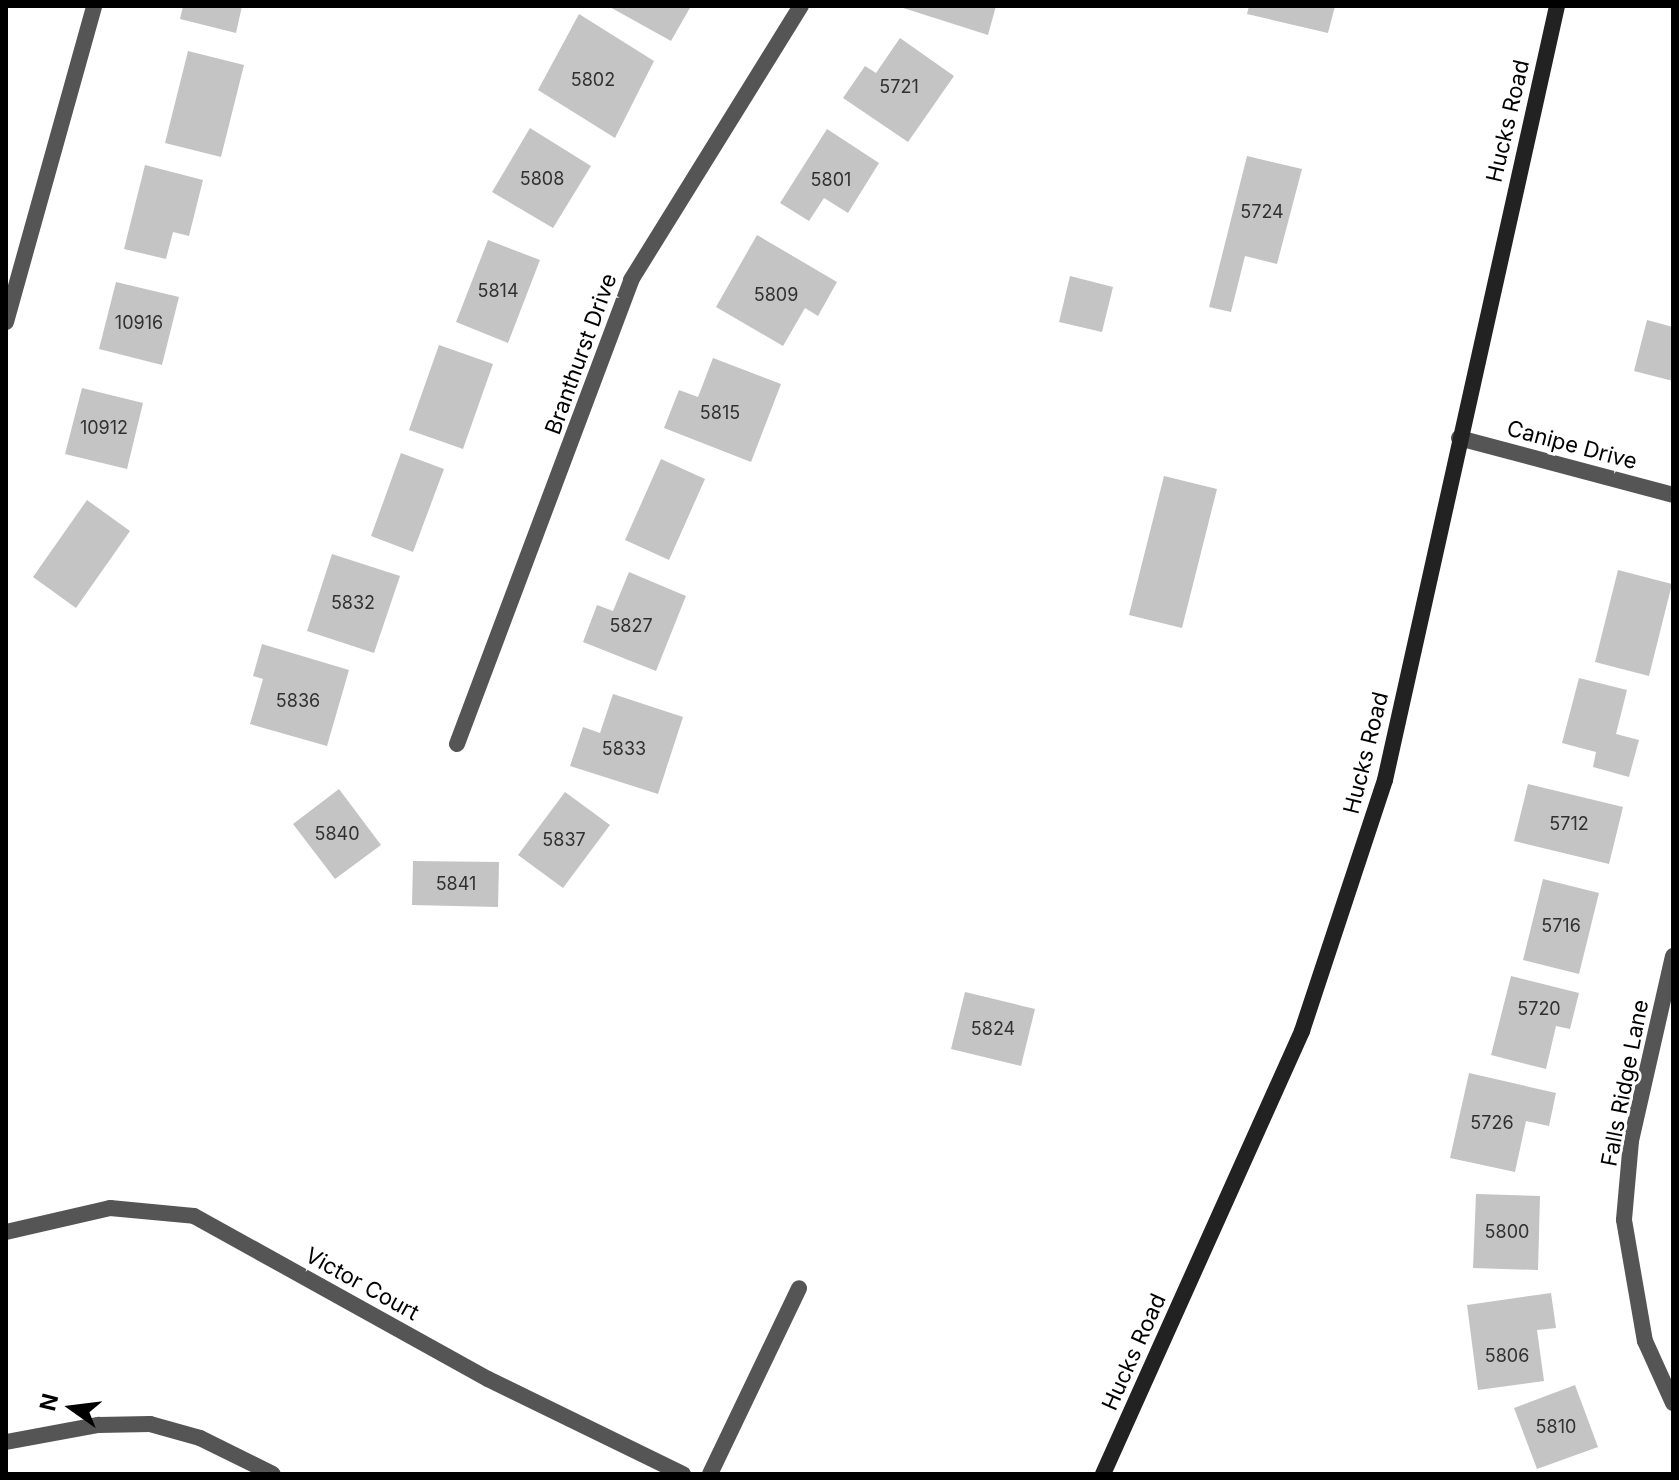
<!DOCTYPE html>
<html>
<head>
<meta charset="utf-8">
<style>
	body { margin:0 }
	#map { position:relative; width:1679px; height:1480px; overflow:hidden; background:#fff; font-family:Inter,sans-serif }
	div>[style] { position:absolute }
	.building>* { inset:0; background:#c4c4c4 }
	.street>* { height:16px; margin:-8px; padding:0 8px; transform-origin:8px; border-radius:8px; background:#555 }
	.secondary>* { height:16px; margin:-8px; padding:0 8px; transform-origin:8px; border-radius:8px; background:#222 }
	span { translate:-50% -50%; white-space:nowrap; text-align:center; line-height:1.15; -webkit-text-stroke:6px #fff; paint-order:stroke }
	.number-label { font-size:18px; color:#313131 }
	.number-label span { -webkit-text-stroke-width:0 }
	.street-label { font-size:22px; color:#000 }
	.frame { position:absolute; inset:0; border:8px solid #000; pointer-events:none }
	.north { position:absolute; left:32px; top:1368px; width:80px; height:80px; -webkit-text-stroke:6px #fff; paint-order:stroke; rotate:284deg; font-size:22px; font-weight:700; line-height:32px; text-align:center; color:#000 }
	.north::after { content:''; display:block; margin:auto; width:28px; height:36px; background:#000; clip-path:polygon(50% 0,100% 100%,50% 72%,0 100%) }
</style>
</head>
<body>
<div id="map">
	<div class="building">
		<div style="clip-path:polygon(183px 6px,242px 6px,236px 33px,180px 19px)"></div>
		<div style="clip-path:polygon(608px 6px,691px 6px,671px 41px)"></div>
		<div style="clip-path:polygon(897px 6px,996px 6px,988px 35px)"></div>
		<div style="clip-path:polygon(1249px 6px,1335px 6px,1328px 33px,1247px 14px)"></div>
		<div style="clip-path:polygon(579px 14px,654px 61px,615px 138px,538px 90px)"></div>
		<div style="clip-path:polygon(900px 38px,954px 76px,908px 142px,843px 98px,865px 66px,876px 73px)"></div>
		<div style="clip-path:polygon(188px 51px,244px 65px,221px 157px,165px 143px)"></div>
		<div style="clip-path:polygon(530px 128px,591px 166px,553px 228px,492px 192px)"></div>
		<div style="clip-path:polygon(827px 129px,879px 163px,848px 213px,824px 198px,809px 221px,780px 203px)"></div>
		<div style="clip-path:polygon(1247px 156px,1302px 169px,1277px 264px,1245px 256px,1231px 312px,1209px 307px)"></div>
		<div style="clip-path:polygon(145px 165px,203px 180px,189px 236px,173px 232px,166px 259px,124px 249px)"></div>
		<div style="clip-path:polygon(757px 235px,837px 282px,818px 316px,805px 308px,783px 346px,716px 307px)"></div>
		<div style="clip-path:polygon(488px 240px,540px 260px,508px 343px,456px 322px)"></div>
		<div style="clip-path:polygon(1070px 276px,1113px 287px,1102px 332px,1059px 322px)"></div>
		<div style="clip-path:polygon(116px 282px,179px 297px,162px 365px,99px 349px)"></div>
		<div style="clip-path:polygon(1647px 320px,1673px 327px,1673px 381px,1634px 371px)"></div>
		<div style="clip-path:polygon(439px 345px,493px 364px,463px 449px,409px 430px)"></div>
		<div style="clip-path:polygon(713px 358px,781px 384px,751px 462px,664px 428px,679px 390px,698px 397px)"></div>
		<div style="clip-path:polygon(82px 388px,143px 403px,127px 469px,65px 454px)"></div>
		<div style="clip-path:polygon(401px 453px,444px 469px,413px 552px,371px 536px)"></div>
		<div style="clip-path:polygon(661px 459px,705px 479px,669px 560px,625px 540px)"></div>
		<div style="clip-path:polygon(1164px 476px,1217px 489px,1182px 628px,1129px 615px)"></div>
		<div style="clip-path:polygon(87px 500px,130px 531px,76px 608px,33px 577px)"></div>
		<div style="clip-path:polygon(332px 554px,400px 576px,374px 653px,307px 631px)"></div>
		<div style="clip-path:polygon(1618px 570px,1672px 584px,1649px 676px,1595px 662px)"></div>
		<div style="clip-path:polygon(629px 572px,686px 596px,656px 671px,583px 642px,597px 605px,613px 611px)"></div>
		<div style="clip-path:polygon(262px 644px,349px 670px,327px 746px,250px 724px,263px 679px,253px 676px)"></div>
		<div style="clip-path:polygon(1579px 678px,1627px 690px,1616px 734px,1639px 740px,1629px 777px,1593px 767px,1596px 752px,1562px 743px)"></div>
		<div style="clip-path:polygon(613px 694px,683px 717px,658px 794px,570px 766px,583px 727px,600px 733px)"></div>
		<div style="clip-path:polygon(1528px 784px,1623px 807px,1609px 864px,1514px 841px)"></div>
		<div style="clip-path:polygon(339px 789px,381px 845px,335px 879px,293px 824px)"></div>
		<div style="clip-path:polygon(565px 792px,610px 825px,563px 888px,518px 855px)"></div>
		<div style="clip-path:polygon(413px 861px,499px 862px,498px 907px,412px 905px)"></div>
		<div style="clip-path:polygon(1543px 879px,1599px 893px,1579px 974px,1523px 960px)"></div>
		<div style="clip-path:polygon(1511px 976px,1579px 993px,1570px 1029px,1556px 1026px,1546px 1069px,1491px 1055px)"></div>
		<div style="clip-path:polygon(965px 992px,1035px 1009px,1021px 1066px,951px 1049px)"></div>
		<div style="clip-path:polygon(1469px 1073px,1556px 1093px,1549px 1126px,1526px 1121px,1515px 1172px,1450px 1158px)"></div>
		<div style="clip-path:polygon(1476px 1194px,1540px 1196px,1538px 1270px,1473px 1268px)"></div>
		<div style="clip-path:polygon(1551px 1293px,1556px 1328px,1537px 1330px,1544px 1381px,1478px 1390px,1467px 1305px)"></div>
		<div style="clip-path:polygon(1575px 1385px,1598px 1447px,1537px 1469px,1514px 1408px)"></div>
	</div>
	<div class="street">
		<div style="left:6px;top:322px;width:328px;rotate:-74.4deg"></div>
		<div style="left:1459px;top:438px;width:221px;rotate:14.9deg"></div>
		<div style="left:457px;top:744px;width:496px;rotate:-69.4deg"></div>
		<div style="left:631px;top:280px;width:322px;rotate:-58.2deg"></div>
		<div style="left:1673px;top:956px;width:190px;rotate:102.8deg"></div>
		<div style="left:1631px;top:1141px;width:79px;rotate:95.1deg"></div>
		<div style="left:1624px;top:1220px;width:123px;rotate:80.2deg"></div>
		<div style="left:1645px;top:1341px;width:68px;rotate:65.7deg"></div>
		<div style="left:6px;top:1232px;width:107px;rotate:-13deg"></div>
		<div style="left:110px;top:1208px;width:84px;rotate:5.4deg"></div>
		<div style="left:194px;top:1216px;width:336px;rotate:29deg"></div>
		<div style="left:488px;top:1379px;width:217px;rotate:26deg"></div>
		<div style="left:6px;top:1442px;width:94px;rotate:-10.5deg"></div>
		<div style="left:98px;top:1425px;width:52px;rotate:-1.1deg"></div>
		<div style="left:150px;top:1424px;width:52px;rotate:15.6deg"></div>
		<div style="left:200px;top:1438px;width:81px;rotate:26.3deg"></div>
		<div style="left:710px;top:1474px;width:206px;rotate:-64.4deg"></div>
	</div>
	<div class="secondary">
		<div style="left:1103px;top:1474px;width:486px;rotate:-65.8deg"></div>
		<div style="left:1302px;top:1031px;width:264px;rotate:-71.7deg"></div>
		<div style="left:1385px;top:780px;width:793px;rotate:-77.47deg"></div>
	</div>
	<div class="number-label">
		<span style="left:593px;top:80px">5802</span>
		<span style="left:899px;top:87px">5721</span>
		<span style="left:542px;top:179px">5808</span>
		<span style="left:831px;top:180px">5801</span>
		<span style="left:1262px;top:212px">5724</span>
		<span style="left:498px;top:291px">5814</span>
		<span style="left:776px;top:295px">5809</span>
		<span style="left:139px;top:323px">10916</span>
		<span style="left:720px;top:413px">5815</span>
		<span style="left:104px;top:428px">10912</span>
		<span style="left:353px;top:603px">5832</span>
		<span style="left:631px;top:626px">5827</span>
		<span style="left:298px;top:701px">5836</span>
		<span style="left:624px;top:749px">5833</span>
		<span style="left:1569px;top:824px">5712</span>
		<span style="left:337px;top:834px">5840</span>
		<span style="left:564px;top:840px">5837</span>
		<span style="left:456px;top:884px">5841</span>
		<span style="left:1561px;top:926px">5716</span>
		<span style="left:1539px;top:1009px">5720</span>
		<span style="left:993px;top:1029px">5824</span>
		<span style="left:1492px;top:1123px">5726</span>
		<span style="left:1507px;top:1232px">5800</span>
		<span style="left:1507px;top:1356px">5806</span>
		<span style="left:1556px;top:1427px">5810</span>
	</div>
	<div class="street-label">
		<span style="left:1508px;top:121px;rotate:-77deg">Hucks Road</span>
		<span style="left:581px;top:354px;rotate:-70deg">Branthurst Drive</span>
		<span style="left:1572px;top:445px;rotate:15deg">Canipe Drive</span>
		<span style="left:1366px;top:753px;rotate:-76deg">Hucks Road</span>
		<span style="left:1625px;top:1083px;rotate:-79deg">Falls Ridge Lane</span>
		<span style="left:362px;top:1284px;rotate:29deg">Victor Court</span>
		<span style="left:1134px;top:1352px;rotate:-66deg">Hucks Road</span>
	</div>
	<div class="frame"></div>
	<div class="north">N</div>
</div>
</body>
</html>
